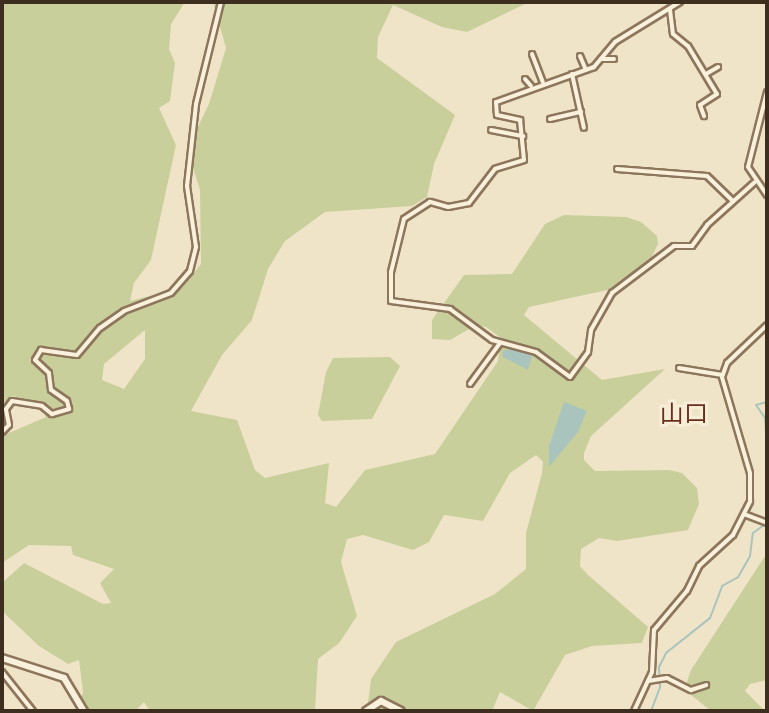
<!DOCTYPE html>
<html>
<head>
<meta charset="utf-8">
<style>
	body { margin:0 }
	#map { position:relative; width:769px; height:713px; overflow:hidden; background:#f0e4c8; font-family:"Roboto Serif","Noto Sans JP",serif }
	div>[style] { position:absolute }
	.green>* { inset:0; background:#c9cf9b }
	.water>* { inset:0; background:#a9c4bc }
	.stream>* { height:2px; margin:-1px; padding:0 1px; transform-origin:1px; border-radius:1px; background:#a9c4bc }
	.roads { filter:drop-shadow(2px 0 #8d765c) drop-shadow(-2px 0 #8d765c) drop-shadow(0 2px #8d765c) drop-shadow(0 -2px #8d765c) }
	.street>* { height:4px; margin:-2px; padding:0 2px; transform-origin:2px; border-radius:2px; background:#faf1dc }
	.secondary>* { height:6px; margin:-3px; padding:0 3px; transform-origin:3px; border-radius:3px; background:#faf1dc }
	span { translate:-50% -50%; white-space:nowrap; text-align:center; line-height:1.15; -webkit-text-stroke:6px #f7eed8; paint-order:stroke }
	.quarter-label { font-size:24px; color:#6b2e1e }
	.frame { position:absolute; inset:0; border:4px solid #3d2e20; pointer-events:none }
</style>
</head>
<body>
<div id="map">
	<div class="green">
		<div style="clip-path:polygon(evenodd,2px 2px,185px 2px,171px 24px,169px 49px,175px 63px,170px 101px,159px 108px,176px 145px,151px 260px,134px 283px,130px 301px,182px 288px,201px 264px,200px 190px,187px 149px,209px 104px,226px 48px,213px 2px,529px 2px,467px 32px,442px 27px,393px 5px,378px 37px,377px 58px,455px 115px,434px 164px,427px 197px,412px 206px,325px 212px,285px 241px,268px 269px,252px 320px,222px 355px,191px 411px,237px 420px,255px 470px,265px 478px,329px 463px,325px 503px,336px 507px,365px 470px,435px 454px,498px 361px,501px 338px,486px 327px,476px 325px,450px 340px,432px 339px,432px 320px,464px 275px,512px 274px,545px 224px,564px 215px,626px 217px,641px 222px,657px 236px,658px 244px,643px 275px,621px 287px,529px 307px,524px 315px,602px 380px,665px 369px,591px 436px,584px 453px,584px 460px,595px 471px,669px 470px,682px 473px,697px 488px,699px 504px,688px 530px,617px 541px,599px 538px,581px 549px,580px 566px,587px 574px,648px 627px,642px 643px,592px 646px,565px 655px,533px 711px,500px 692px,492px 711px,367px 711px,371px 679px,396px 642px,495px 594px,526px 569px,526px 533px,542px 473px,543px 462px,536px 455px,510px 473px,483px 521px,444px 515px,429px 542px,413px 550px,363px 535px,347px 539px,341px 562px,357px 616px,339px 643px,318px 659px,315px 711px,150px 711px,144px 702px,135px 711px,77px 711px,83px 692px,79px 660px,68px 664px,39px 646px,2px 611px,2px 583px,24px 563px,103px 604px,111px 603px,100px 583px,114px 569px,73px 555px,71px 546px,29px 545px,2px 563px,2px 436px,46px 417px,42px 406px,14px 396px,2px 404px,2px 2px,145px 330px,145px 359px,124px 389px,102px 380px,104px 364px,145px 330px)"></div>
		<div style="clip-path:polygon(390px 357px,400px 366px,372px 419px,322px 421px,318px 415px,326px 372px,333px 358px)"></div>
		<div style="clip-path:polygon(767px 553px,767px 680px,750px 684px,745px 691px,765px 711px,711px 711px,691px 695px,687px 682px,691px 670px)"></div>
	</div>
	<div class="water">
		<div style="clip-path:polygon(512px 349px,532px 355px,528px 370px,503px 357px,502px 351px)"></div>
		<div style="clip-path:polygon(564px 402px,587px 411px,578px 432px,549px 467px,549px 446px)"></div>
	</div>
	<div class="stream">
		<div style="left:767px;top:402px;width:11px;rotate:165deg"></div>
		<div style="left:756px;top:405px;width:16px;rotate:55deg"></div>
		<div style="left:765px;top:418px;width:28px;rotate:86deg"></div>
		<div style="left:651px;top:711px;width:26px;rotate:-69deg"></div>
		<div style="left:660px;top:687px;width:20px;rotate:-93deg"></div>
		<div style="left:659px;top:667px;width:16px;rotate:-63deg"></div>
		<div style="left:666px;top:653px;width:56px;rotate:-38.5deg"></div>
		<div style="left:710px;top:618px;width:34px;rotate:-69deg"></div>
		<div style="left:722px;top:586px;width:18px;rotate:-29deg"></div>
		<div style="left:738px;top:577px;width:24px;rotate:-60deg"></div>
		<div style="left:750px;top:556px;width:23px;rotate:-83deg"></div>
		<div style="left:753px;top:533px;width:17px;rotate:-36deg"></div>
	</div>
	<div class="roads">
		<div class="street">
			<div style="left:680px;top:2px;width:76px;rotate:148.4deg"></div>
			<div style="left:615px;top:42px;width:33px;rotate:130deg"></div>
			<div style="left:594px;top:67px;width:104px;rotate:160.3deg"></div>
			<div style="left:496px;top:102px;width:13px;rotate:86deg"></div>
			<div style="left:497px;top:115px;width:24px;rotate:12deg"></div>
			<div style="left:520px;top:120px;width:40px;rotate:84.3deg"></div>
			<div style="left:524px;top:160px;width:30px;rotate:163deg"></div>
			<div style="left:495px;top:169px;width:43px;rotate:127.4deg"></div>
			<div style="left:469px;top:203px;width:21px;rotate:169deg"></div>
			<div style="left:448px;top:207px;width:19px;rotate:-164deg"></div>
			<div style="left:430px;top:202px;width:31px;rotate:147deg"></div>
			<div style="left:404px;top:219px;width:55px;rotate:103.8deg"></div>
			<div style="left:391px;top:272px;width:29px;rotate:90deg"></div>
			<div style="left:391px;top:301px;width:60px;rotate:7.7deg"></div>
			<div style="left:450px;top:309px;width:52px;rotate:36.4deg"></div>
			<div style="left:492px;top:340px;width:46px;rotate:15.3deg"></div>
			<div style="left:536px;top:352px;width:42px;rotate:36.3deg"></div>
			<div style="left:570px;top:377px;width:31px;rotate:-54deg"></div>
			<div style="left:588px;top:352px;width:22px;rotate:-82deg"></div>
			<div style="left:591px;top:330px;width:43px;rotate:-60.4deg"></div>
			<div style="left:612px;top:293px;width:78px;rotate:-37.2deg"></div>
			<div style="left:674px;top:246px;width:18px"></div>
			<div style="left:692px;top:246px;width:26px;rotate:-54deg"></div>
			<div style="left:707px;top:225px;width:64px;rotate:-41.9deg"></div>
			<div style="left:670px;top:10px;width:24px;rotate:83deg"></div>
			<div style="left:673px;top:34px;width:19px;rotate:39deg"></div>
			<div style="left:688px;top:46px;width:56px;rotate:58.9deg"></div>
			<div style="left:717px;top:94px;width:20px;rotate:147deg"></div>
			<div style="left:700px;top:105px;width:12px;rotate:70deg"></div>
			<div style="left:532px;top:54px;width:30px;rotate:69deg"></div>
			<div style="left:580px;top:56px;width:15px;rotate:67deg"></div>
			<div style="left:601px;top:59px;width:13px"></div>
			<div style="left:572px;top:74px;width:55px;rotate:77.5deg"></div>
			<div style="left:706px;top:74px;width:14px;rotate:-30deg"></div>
			<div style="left:525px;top:79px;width:9px;rotate:49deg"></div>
			<div style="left:767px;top:92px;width:77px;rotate:104.2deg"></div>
			<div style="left:748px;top:167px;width:34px;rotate:56deg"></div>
			<div style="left:550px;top:119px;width:32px;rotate:-13deg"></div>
			<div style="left:491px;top:130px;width:33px;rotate:11deg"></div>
			<div style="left:617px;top:169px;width:90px;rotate:4.4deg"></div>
			<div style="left:707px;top:176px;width:36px;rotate:44deg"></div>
			<div style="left:679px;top:368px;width:44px;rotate:9.2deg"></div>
			<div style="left:470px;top:384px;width:51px;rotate:-53.8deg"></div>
			<div style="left:2px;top:432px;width:10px;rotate:-45deg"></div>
			<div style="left:9px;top:425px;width:16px;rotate:-101deg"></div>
			<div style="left:6px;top:409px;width:10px;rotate:-53deg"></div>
			<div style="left:12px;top:401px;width:30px;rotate:9deg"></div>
			<div style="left:42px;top:406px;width:13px;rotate:39deg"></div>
			<div style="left:52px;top:414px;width:18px;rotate:-16deg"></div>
			<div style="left:69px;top:409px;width:8px;rotate:-104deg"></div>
			<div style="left:67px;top:401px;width:19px;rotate:-145deg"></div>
			<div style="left:51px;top:390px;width:17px;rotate:-97deg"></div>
			<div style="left:49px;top:373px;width:19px;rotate:-137deg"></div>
			<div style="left:35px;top:360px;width:12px;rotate:-59deg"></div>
			<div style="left:41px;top:350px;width:36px;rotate:8deg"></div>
			<div style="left:77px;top:355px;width:35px;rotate:-50deg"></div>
			<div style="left:100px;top:328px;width:29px;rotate:-35deg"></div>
			<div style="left:124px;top:311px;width:50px;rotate:-21deg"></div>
			<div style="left:171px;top:293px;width:29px;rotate:-49deg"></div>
			<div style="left:190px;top:271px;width:25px;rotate:-76deg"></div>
			<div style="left:196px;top:247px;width:62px;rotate:-98.4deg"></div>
			<div style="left:187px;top:186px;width:82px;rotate:-83.7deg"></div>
			<div style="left:196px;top:104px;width:105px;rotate:-76.2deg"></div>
			<div style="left:744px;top:514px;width:25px;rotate:21deg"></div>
			<div style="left:2px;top:672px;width:50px;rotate:51.5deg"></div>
			<div style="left:648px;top:681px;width:19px;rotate:-9deg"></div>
			<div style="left:667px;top:678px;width:27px;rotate:27deg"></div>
			<div style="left:691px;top:690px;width:16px;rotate:-18deg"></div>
			<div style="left:634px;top:711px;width:43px;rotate:-65.2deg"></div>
			<div style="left:652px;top:672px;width:42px;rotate:-87.3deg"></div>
			<div style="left:654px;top:630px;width:51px;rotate:-49.8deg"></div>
			<div style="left:687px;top:591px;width:28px;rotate:-64deg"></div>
			<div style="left:699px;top:566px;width:46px;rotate:-42.4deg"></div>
			<div style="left:733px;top:535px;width:38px;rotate:-63deg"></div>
			<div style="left:750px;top:501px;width:28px;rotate:-90deg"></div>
			<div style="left:750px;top:473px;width:100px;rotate:-106.3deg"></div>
			<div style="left:722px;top:377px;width:15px;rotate:-70deg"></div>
			<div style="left:727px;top:363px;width:55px;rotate:-43.5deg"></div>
		</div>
		<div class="secondary">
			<div style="left:2px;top:658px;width:65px;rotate:17.9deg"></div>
			<div style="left:64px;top:678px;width:39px;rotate:59deg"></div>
			<div style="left:366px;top:711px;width:18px;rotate:-34deg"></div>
			<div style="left:381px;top:701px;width:22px;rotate:27deg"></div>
		</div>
	</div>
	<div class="quarter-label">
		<span style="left:684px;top:415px">山口</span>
	</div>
	<div class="frame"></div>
</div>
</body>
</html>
